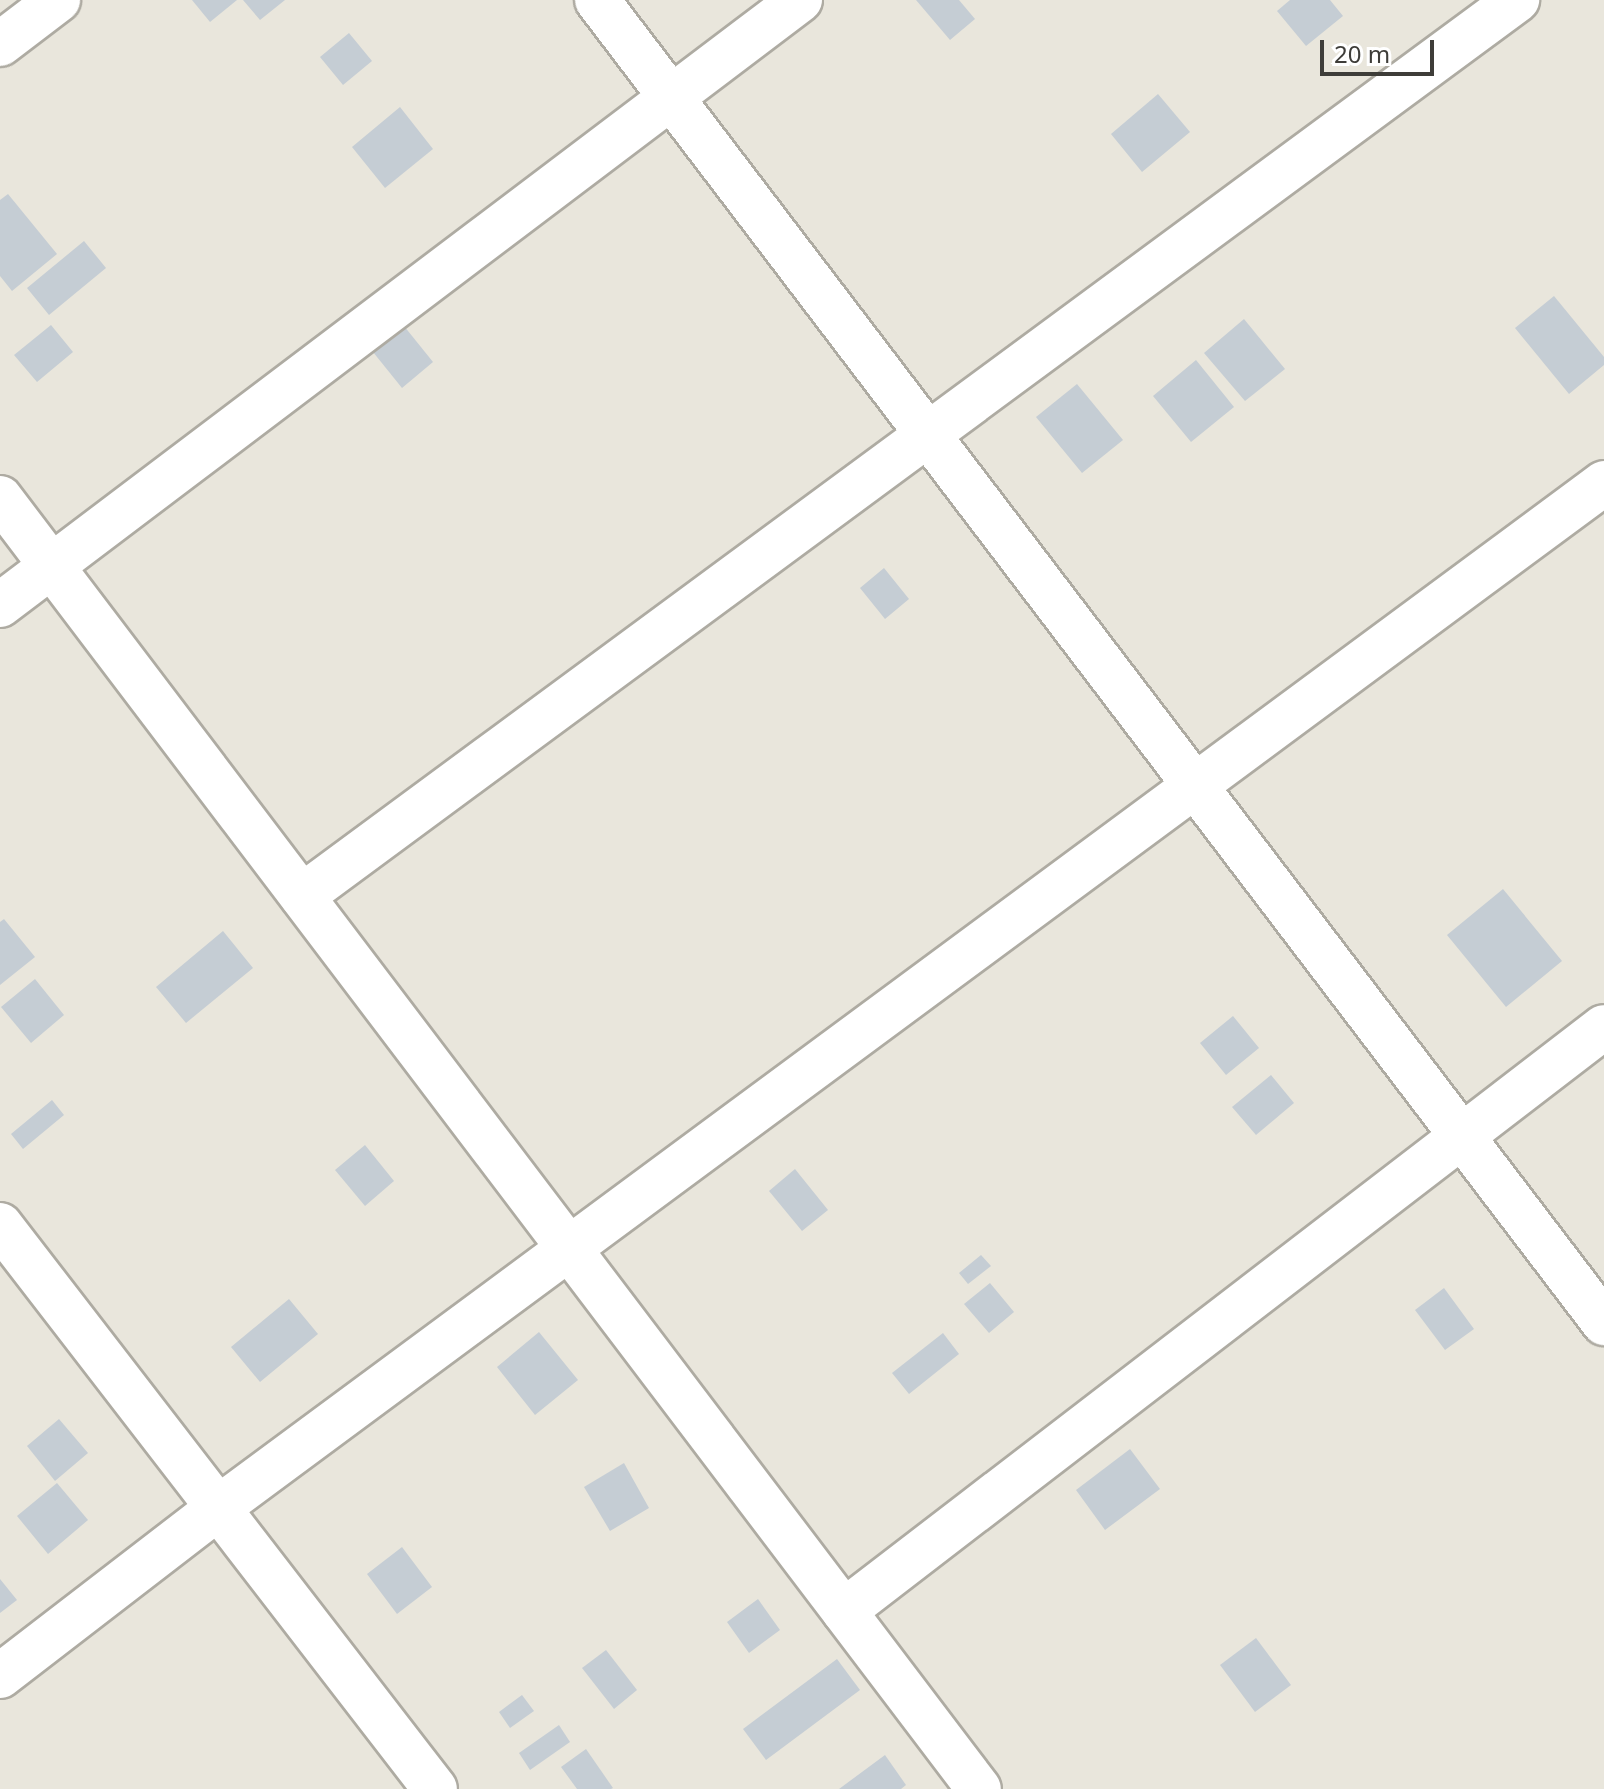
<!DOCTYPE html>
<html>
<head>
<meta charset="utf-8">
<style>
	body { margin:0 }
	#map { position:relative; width:1604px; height:1789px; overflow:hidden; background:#e9e6dc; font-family:"Noto Sans",sans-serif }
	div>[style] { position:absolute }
	.building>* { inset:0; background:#c5cdd4 }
	.roads { filter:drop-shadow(2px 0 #aeaba2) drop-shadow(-2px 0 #aeaba2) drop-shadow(0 2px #aeaba2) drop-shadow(0 -2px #aeaba2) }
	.minor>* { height:44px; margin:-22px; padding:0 22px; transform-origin:22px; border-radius:22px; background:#fff }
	span { translate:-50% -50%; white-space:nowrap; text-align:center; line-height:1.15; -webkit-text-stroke:6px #fff; paint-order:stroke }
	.scale { position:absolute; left:1320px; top:40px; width:114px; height:36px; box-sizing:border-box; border:4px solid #3e3d39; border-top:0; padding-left:10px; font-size:24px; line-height:28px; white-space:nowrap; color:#3e3d39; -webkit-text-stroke:6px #fff; paint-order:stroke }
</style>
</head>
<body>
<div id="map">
	<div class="building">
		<div style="clip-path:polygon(192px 0,237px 0,210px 22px)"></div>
		<div style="clip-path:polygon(243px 0,285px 0,260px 20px)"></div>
		<div style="clip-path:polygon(916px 0,959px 0,975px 19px,950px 40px)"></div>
		<div style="clip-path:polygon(1290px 0,1330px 0,1343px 16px,1306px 46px,1277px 11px)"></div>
		<div style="clip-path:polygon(349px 33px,372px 61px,343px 85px,320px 57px)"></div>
		<div style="clip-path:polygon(1158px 94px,1190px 132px,1142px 172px,1111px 134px)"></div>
		<div style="clip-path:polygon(400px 107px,433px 149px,385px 188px,352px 147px)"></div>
		<div style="clip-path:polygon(8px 194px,57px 254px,12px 291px,0 276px,0 200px)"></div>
		<div style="clip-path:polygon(84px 241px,106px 268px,49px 315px,27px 288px)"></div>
		<div style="clip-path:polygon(1554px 296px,1604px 357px,1604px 365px,1569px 394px,1515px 328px)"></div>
		<div style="clip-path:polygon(1244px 319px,1285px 369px,1245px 401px,1204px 353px)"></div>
		<div style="clip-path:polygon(51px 325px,73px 352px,37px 382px,14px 355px)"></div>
		<div style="clip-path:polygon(404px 326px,433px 362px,402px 388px,373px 352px)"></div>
		<div style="clip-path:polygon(1196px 360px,1234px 407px,1191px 442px,1153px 396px)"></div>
		<div style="clip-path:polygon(1077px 384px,1123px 440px,1082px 473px,1036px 417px)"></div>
		<div style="clip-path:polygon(884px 568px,909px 599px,885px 619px,860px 588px)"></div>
		<div style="clip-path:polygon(1503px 889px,1562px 961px,1506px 1007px,1447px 935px)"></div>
		<div style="clip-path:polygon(4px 919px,35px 957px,0 985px,0 922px)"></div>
		<div style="clip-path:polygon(223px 931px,253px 968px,186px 1023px,156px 987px)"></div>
		<div style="clip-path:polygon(35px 979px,64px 1015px,31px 1043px,1px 1007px)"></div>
		<div style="clip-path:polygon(1233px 1016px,1259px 1048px,1226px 1075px,1200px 1043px)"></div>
		<div style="clip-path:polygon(1271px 1075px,1294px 1103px,1256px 1135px,1232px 1107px)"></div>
		<div style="clip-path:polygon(52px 1100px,64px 1115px,23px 1149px,11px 1134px)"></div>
		<div style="clip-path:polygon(365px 1145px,394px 1181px,365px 1206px,335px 1170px)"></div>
		<div style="clip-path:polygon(795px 1169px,828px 1210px,802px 1231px,769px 1191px)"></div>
		<div style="clip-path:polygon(981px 1255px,991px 1266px,968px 1284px,959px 1273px)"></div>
		<div style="clip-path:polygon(990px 1283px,1014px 1312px,989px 1333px,964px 1304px)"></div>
		<div style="clip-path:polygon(1444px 1288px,1474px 1329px,1445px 1350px,1415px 1310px)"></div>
		<div style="clip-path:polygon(289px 1299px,318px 1334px,260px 1382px,231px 1347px)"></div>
		<div style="clip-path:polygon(539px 1332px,578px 1380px,535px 1415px,497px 1367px)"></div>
		<div style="clip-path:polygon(943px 1333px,959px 1354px,909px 1394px,892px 1373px)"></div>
		<div style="clip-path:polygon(59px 1419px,88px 1453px,55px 1481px,27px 1446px)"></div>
		<div style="clip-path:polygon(1130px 1449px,1160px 1489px,1105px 1530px,1076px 1490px)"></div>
		<div style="clip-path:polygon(624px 1463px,649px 1508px,610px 1531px,584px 1487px)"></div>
		<div style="clip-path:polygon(57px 1483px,88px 1520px,48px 1554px,17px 1516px)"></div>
		<div style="clip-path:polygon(402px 1547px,432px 1587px,397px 1614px,367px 1574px)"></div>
		<div style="clip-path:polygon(0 1579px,17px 1600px,0 1613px)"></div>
		<div style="clip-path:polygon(758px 1599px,780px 1630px,749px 1653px,727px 1622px)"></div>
		<div style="clip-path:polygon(1256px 1638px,1291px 1685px,1255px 1712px,1220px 1665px)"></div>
		<div style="clip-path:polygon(606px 1650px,637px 1690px,614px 1709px,582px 1668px)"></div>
		<div style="clip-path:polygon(837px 1659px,860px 1690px,766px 1760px,743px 1729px)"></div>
		<div style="clip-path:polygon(522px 1695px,534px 1711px,510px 1728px,499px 1712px)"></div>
		<div style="clip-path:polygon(559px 1725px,570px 1742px,530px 1770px,519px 1753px)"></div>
		<div style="clip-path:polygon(586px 1749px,613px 1788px,611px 1789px,577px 1789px,561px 1767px)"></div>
		<div style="clip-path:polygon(885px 1755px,906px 1785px,901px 1789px,839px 1789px)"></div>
	</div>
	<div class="roads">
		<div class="minor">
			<div style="left:597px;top:0;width:1663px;rotate:52.72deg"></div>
			<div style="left:0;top:44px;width:73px;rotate:-37.2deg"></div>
			<div style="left:0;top:498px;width:1620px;rotate:52.83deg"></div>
			<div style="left:0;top:605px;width:1003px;rotate:-37.1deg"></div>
			<div style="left:302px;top:896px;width:1510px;rotate:-36.41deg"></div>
			<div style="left:0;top:1225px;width:712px;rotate:52.36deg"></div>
			<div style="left:844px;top:1611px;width:958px;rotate:-37.54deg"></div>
			<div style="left:0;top:1676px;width:275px;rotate:-37.6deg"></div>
			<div style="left:218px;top:1508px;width:1724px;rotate:-36.48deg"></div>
		</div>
	</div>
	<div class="scale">20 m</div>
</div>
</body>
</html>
